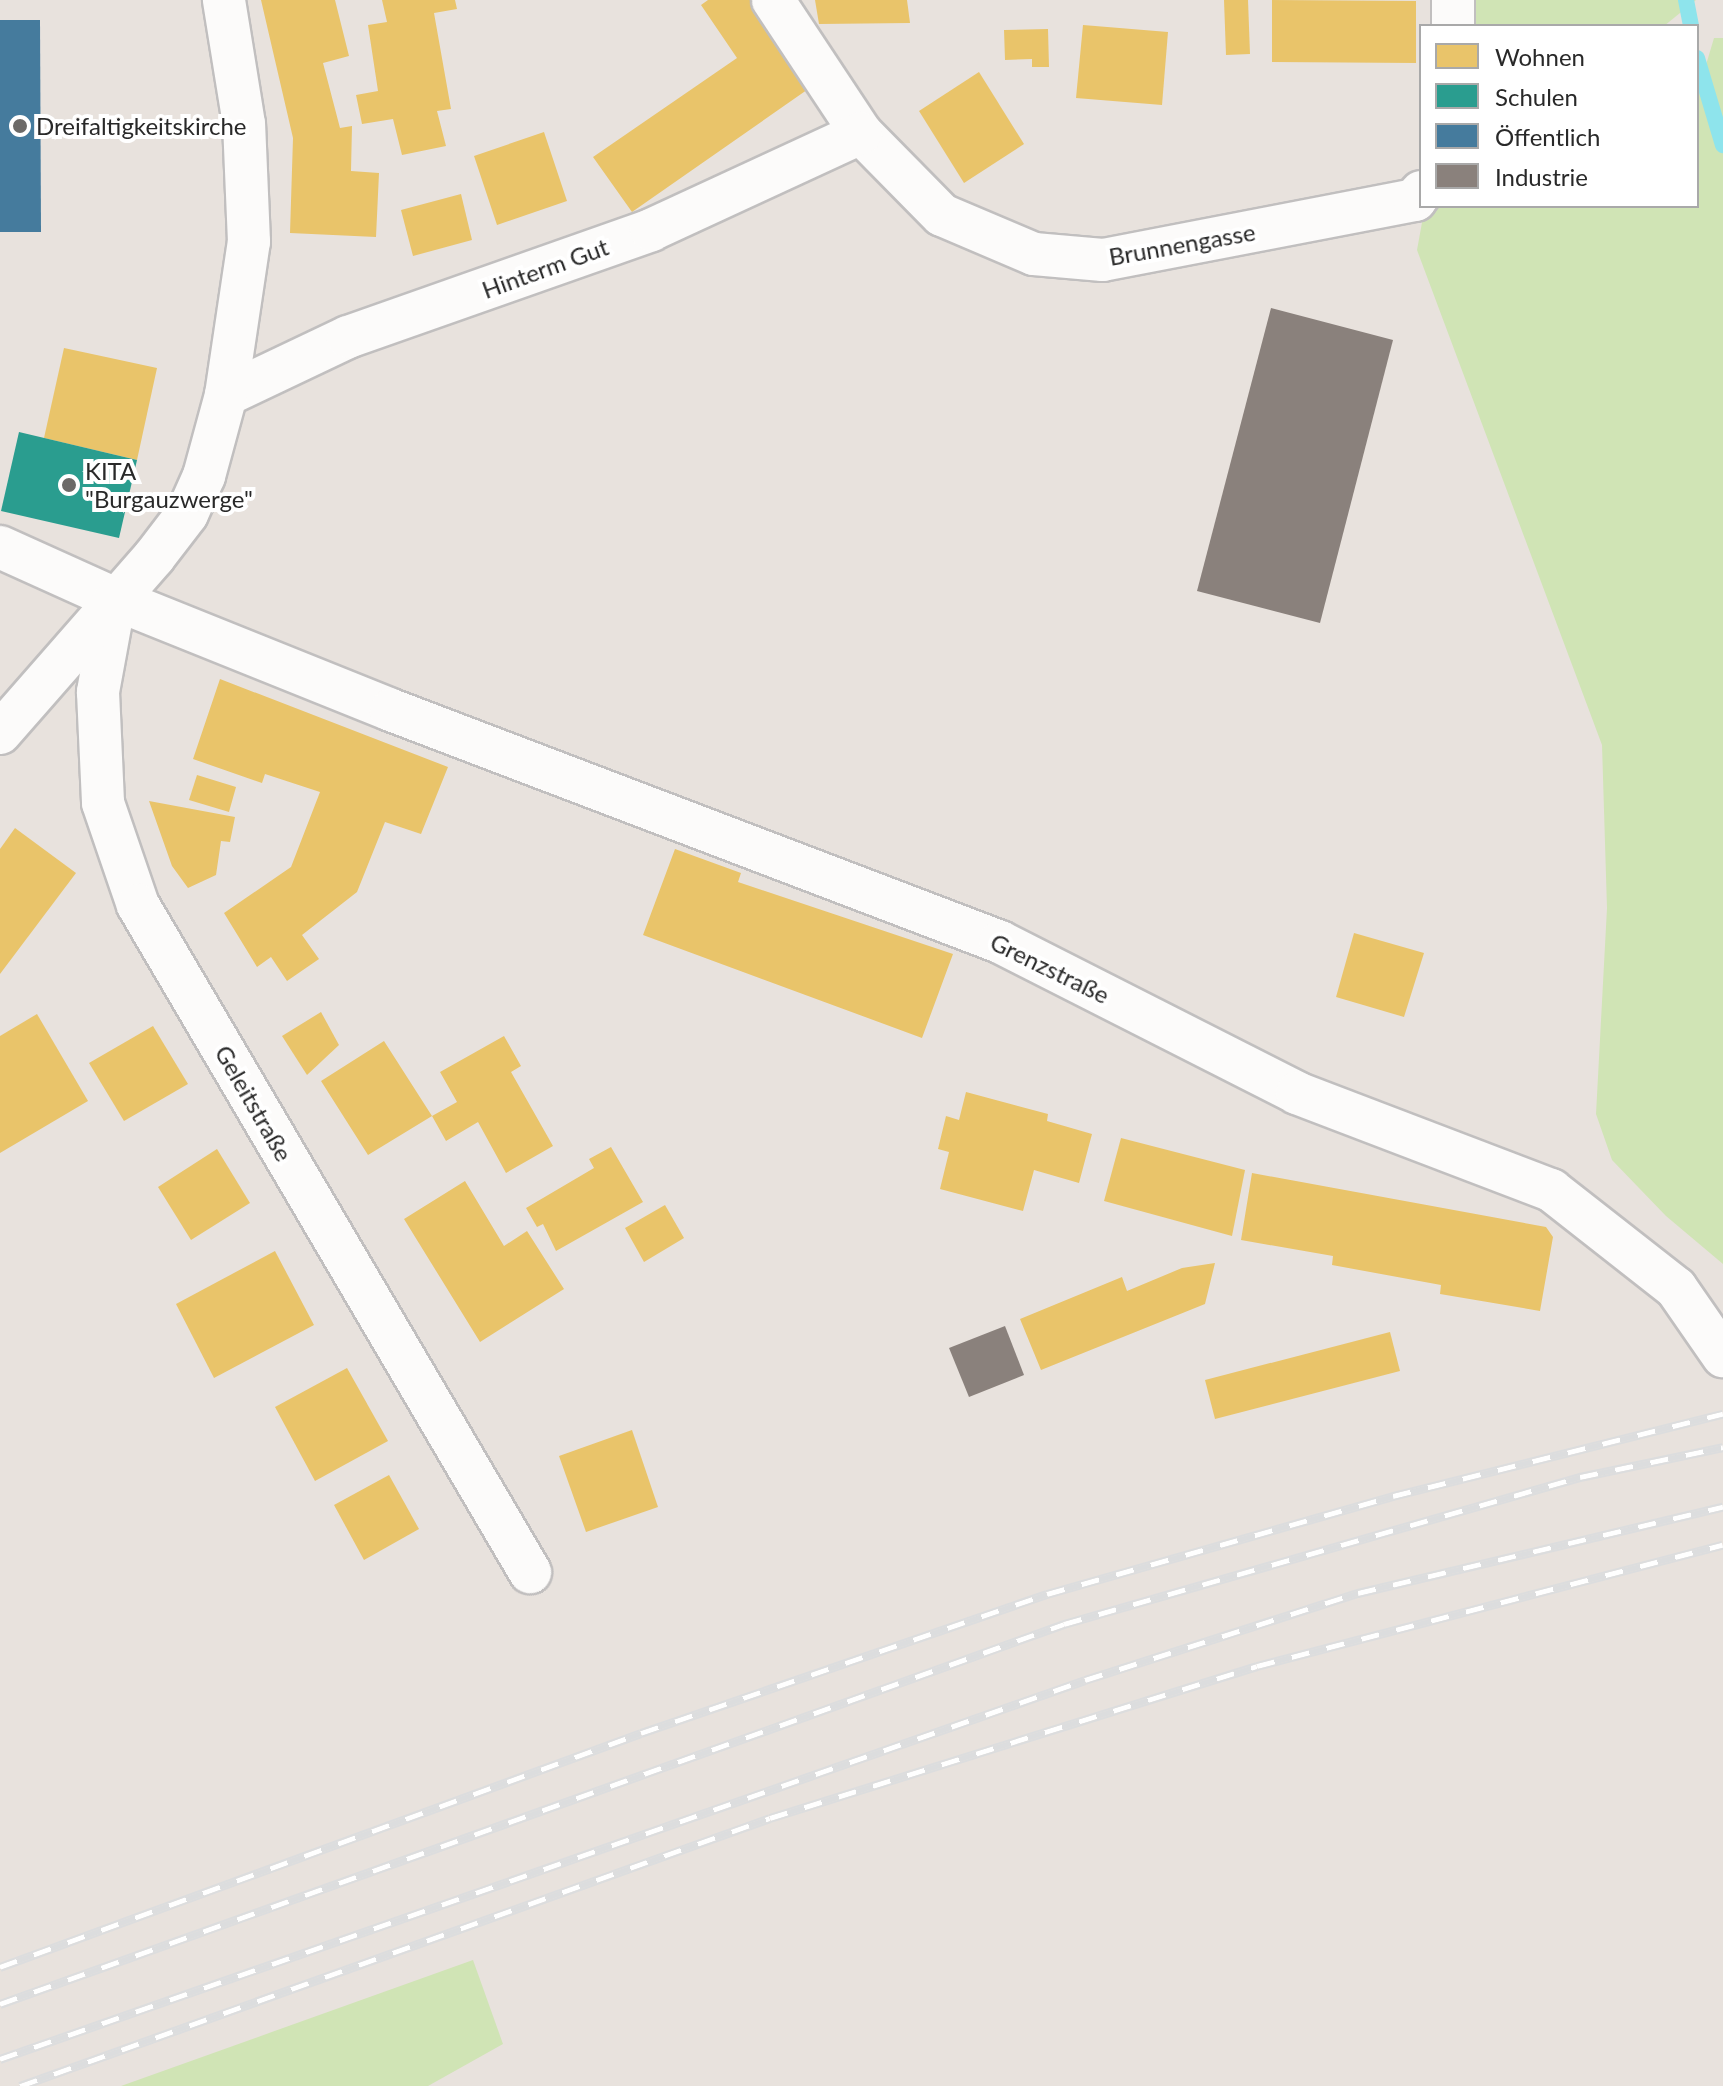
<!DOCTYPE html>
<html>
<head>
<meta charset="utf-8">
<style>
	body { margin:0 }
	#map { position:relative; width:1723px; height:2086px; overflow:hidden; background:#e8e2dd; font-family:Lato,sans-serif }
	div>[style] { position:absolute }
	.green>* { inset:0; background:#d0e4b5 }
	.homes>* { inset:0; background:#e9c46a }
	.schools>* { inset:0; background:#2a9d8f }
	.public>* { inset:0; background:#457b9d }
	.industry>* { inset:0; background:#8a817c }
	.stream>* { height:16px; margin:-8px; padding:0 8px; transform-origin:8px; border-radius:8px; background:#8ee4ec }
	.roads { filter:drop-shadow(2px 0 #c1bfbf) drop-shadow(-2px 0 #c1bfbf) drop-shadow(0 2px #c1bfbf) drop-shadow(0 -2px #c1bfbf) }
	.street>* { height:42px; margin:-21px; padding:0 21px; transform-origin:21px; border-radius:21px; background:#fcfbfa }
	.rail>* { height:9px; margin-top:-4.5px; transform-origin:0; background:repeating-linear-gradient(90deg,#fff 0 18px,#dcddde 0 36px); box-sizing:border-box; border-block:2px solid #dcddde }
	.dots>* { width:22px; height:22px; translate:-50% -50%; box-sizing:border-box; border:4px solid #fff; border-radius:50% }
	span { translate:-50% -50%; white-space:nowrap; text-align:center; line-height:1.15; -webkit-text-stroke:8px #fff; paint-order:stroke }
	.poi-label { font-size:24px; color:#292929 }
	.left { translate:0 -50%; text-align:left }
	.street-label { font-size:24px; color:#292929 }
	.legend { position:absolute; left:1419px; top:24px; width:280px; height:184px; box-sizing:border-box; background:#fff; border:2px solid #a9a9a9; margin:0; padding:10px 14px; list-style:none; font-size:24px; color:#292929 }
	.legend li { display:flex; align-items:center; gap:16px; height:40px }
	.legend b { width:40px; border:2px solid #a9a9a9 }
</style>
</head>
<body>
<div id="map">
	<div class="green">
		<div style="clip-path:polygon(1459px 0,1696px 0,1664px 26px,1455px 26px)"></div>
		<div style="clip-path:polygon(1714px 38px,1723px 38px,1723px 1264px,1666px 1216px,1612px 1160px,1596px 1114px,1607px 908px,1602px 745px,1417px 250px,1425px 206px,1697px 206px,1697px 95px)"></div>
		<div style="clip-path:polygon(473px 1960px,503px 2044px,428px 2086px,121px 2086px)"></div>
	</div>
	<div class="homes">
		<div style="clip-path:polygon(261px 0,335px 0,349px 56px,323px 63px,340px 128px,352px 126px,351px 171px,379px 173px,376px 237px,290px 233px,293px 138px)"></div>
		<div style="clip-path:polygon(382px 0,455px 0,457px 9px,434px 13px,451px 109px,437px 111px,446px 146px,402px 155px,393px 119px,362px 124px,356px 95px,378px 91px,368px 25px,387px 22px)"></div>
		<div style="clip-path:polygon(708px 0,754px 0,814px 85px,632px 212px,593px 157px,737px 58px,701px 5px)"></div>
		<div style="clip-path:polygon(815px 0,907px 0,910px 23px,819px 24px)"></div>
		<div style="clip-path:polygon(1224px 0,1248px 0,1250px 54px,1226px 55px)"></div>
		<div style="clip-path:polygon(1272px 0,1416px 1px,1416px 63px,1272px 62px)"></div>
		<div style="clip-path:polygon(1083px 25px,1168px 32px,1162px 105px,1076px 98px)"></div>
		<div style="clip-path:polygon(1048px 29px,1049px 67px,1032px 67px,1032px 59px,1005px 60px,1004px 30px)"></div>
		<div style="clip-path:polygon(979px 72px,1024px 144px,964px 183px,919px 111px)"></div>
		<div style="clip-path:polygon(544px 132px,567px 201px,497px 225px,474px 156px)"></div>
		<div style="clip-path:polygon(461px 194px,472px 240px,413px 256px,401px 210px)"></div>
		<div style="clip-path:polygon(64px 348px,157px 368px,137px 460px,44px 438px)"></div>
		<div style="clip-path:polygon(220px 679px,448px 767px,421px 834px,385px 822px,357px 892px,302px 935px,319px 959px,287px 981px,271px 957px,257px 967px,224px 913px,291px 867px,320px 792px,265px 774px,262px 783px,193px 759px)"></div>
		<div style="clip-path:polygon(197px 775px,236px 787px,229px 812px,189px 800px)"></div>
		<div style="clip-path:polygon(149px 801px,235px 817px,230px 842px,221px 841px,216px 875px,188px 888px,172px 866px)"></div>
		<div style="clip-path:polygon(15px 828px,76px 873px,0 974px,0 849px)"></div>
		<div style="clip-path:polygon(675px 849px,741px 873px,738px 882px,953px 954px,922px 1038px,643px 935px)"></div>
		<div style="clip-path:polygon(1354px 933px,1424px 953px,1404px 1017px,1336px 997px)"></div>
		<div style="clip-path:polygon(321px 1012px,339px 1045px,307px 1075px,282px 1036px)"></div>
		<div style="clip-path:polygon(37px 1014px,88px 1101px,0 1153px,0 1036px)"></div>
		<div style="clip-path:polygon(153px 1026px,188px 1084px,124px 1121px,89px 1063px)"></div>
		<div style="clip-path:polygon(504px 1036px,521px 1066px,511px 1072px,553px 1146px,506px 1173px,478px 1122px,446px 1141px,432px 1116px,368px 1155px,321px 1081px,384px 1041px,432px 1116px,457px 1102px,440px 1072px)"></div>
		<div style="clip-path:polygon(966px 1092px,1048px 1114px,1047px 1121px,1092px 1134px,1079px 1183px,1034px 1170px,1023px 1211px,940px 1189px,949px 1152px,938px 1149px,946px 1116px,959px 1120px)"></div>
		<div style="clip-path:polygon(1121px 1138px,1245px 1170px,1232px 1236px,1104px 1201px)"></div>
		<div style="clip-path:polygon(611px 1147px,643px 1202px,556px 1251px,543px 1224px,537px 1227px,526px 1208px,594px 1168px,589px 1159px)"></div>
		<div style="clip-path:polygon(217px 1149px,250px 1203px,191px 1240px,158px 1187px)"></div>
		<div style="clip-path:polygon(1252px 1173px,1546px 1227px,1553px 1237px,1540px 1311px,1440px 1294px,1441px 1285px,1332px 1265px,1333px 1256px,1241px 1240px)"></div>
		<div style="clip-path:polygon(465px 1181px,504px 1246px,527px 1231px,564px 1289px,480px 1342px,404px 1219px)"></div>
		<div style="clip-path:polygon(665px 1205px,684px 1238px,644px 1262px,625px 1228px)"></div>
		<div style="clip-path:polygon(275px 1251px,314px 1325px,214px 1378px,176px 1304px)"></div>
		<div style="clip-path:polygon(1215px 1263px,1205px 1304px,1041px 1370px,1020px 1319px,1122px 1277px,1127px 1291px,1182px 1268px)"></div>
		<div style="clip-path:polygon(1390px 1332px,1400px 1371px,1215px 1419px,1205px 1380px)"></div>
		<div style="clip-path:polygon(347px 1368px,388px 1441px,315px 1481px,275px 1407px)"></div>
		<div style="clip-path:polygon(632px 1430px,658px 1507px,586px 1532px,559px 1456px)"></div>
		<div style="clip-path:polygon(389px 1475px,419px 1529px,364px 1560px,334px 1505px)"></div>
	</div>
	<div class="schools">
		<div style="clip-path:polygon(19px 432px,137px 460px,119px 538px,1px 511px)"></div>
	</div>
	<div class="public">
		<div style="clip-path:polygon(0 20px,40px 20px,41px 232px,0 232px)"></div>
	</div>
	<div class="industry">
		<div style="clip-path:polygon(1271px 308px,1393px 340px,1320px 623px,1197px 591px)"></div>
		<div style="clip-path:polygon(1005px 1326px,1024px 1375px,969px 1397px,949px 1348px)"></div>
	</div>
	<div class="stream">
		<div style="left:1686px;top:0;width:26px;rotate:79deg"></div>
		<div style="left:1697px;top:58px;width:91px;rotate:73.4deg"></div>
	</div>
	<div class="roads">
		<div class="street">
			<div style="left:773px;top:0;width:159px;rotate:56.5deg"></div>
			<div style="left:861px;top:133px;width:115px;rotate:45.4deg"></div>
			<div style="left:942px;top:215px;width:100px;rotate:23deg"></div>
			<div style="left:1034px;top:254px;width:69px;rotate:5deg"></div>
			<div style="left:1103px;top:260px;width:318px;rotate:-10.9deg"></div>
			<div style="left:1415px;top:200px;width:10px;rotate:-53deg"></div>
			<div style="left:1453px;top:26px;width:26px;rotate:-90deg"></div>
			<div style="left:226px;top:395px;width:135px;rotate:-25.4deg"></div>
			<div style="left:348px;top:337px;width:321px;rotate:-19.4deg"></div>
			<div style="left:651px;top:230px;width:231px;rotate:-24.8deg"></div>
			<div style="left:0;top:547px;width:126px;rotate:24.3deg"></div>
			<div style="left:115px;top:599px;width:297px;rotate:21.9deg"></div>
			<div style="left:391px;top:710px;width:652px;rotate:20.85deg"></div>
			<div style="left:1000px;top:942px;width:333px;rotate:26.9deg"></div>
			<div style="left:1297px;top:1093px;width:272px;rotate:20.9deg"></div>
			<div style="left:1551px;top:1190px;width:159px;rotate:38.1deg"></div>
			<div style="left:1676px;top:1288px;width:83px;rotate:55.3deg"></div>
			<div style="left:115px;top:599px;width:95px;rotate:100.4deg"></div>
			<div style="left:98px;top:692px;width:111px;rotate:87.4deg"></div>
			<div style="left:103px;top:803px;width:108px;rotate:71.1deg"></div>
			<div style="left:138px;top:905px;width:774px;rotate:59.56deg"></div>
			<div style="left:0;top:733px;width:234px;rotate:-48.8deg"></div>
			<div style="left:154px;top:557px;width:54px;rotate:-52.5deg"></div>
			<div style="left:187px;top:514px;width:42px;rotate:-65.9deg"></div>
			<div style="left:204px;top:476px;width:84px;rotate:-74.8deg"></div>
			<div style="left:226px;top:395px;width:155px;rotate:-81.5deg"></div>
			<div style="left:249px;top:242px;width:118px;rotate:-92.4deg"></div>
			<div style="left:244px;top:124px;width:126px;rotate:-99.2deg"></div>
		</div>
	</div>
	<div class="rail">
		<div style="left:0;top:1967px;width:682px;rotate:-20.05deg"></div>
		<div style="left:641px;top:1733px;width:429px;rotate:-18.9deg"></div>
		<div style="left:1047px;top:1594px;width:360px;rotate:-15.8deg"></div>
		<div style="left:1393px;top:1496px;width:340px;rotate:-14deg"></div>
		<div style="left:0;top:2004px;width:1130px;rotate:-19.65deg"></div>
		<div style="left:1064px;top:1624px;width:537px;rotate:-15.9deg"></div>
		<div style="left:1580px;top:1477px;width:146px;rotate:-11.8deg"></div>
		<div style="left:0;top:2059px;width:1149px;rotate:-19.25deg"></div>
		<div style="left:1085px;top:1680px;width:287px;rotate:-17.7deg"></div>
		<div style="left:1358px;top:1593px;width:375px;rotate:-13.3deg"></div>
		<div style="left:20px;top:2086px;width:796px;rotate:-19.66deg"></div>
		<div style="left:770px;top:1818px;width:510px;rotate:-17.33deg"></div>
		<div style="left:1257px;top:1666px;width:481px;rotate:-14.6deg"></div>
	</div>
	<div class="dots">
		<div style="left:20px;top:126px;background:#6c6a68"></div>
		<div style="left:69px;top:485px;background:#6c6a68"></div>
	</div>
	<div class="poi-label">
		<span class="left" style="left:36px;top:126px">Dreifaltigkeitskirche</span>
		<span class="left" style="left:85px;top:485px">KITA<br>"Burgauzwerge"</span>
	</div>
	<div class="street-label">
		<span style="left:1182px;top:244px;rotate:-10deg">Brunnengasse</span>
		<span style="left:545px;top:268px;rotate:-20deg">Hinterm Gut</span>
		<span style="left:1050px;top:968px;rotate:26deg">Grenzstraße</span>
		<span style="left:254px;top:1103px;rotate:60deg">Geleitstraße</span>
	</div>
	<ul class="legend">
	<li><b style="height:22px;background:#e9c46a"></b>Wohnen</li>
	<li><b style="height:22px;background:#2a9d8f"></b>Schulen</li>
	<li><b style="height:22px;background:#457b9d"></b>Öffentlich</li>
	<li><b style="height:22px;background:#8a817c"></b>Industrie</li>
	</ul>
</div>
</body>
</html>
